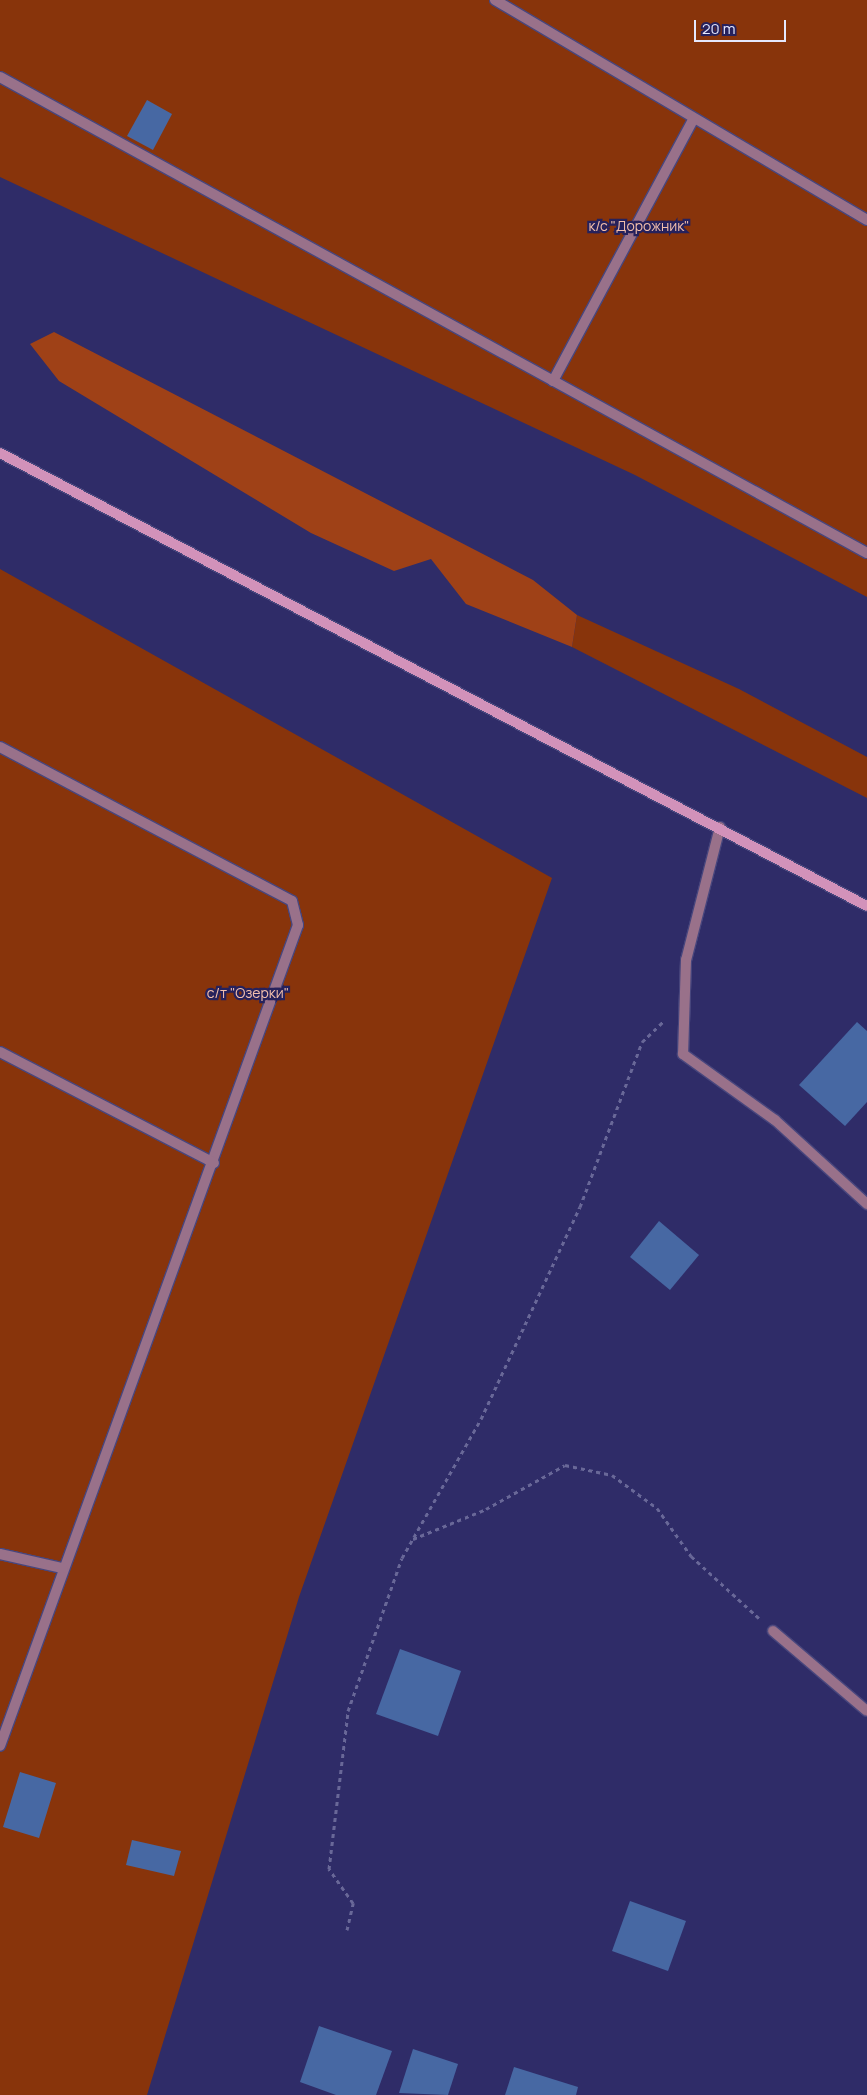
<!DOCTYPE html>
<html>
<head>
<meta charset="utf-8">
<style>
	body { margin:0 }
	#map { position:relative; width:867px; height:2095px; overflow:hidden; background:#2f2c68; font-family:Manrope,sans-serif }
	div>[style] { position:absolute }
	.green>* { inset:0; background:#88340b }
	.forest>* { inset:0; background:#9f4117 }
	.building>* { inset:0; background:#4768a3 }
	.path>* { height:3px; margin-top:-1.5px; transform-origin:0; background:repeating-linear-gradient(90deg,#696898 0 4px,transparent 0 8px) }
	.roads { filter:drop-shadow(1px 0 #48467d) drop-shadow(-1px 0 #48467d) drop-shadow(0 1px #48467d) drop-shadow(0 -1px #48467d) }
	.service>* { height:10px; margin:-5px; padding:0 5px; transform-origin:5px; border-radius:5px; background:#99718a }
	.minor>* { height:10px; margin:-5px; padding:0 5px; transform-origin:5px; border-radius:5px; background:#99718a }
	.secondary>* { height:10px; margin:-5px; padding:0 5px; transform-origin:5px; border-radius:5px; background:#d292ba }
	span { translate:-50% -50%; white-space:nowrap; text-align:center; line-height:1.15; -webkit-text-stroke:4.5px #26215c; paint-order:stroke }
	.park-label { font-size:14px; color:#f4c0ac }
	.scale { position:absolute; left:694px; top:20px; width:92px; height:22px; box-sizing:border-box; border:2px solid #e5e8fe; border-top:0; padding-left:6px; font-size:15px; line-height:18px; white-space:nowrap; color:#e5e8fe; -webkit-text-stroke:4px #26215c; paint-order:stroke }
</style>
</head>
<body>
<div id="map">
	<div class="green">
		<div style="clip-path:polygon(0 0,867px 0,867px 597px,635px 475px,0 177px)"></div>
		<div style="clip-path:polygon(0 569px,552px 878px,299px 1597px,147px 2095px,0 2095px)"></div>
		<div style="clip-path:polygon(577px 615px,739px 689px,867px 757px,867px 798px,572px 647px)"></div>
	</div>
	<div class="forest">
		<div style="clip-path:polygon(54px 332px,533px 580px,577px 615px,572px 647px,466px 604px,431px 559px,394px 571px,311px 533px,59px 381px,30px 344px)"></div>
	</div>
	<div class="building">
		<div style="clip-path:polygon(147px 100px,172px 114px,153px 150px,127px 136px)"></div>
		<div style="clip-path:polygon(857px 1022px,867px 1031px,867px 1102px,845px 1126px,799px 1085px)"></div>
		<div style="clip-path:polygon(659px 1221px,699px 1255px,670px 1290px,630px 1257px)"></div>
		<div style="clip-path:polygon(400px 1649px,461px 1671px,438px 1736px,376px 1714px)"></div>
		<div style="clip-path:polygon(20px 1772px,56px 1783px,39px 1838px,3px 1827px)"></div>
		<div style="clip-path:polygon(132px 1840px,181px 1851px,174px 1876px,126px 1865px)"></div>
		<div style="clip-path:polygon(630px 1901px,686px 1921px,668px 1971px,612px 1951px)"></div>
		<div style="clip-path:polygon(319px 2026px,392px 2051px,376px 2095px,336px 2095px,300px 2082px)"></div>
		<div style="clip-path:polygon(413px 2049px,458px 2064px,448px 2095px,399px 2093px)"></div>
		<div style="clip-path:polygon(514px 2067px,578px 2087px,576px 2095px,505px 2095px)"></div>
	</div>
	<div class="path">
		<div style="left:413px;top:1539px;width:79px;rotate:-22.3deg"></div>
		<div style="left:486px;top:1509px;width:90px;rotate:-29.1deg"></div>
		<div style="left:565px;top:1465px;width:48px;rotate:12deg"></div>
		<div style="left:612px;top:1475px;width:56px;rotate:36.3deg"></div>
		<div style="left:657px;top:1508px;width:59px;rotate:54.7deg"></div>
		<div style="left:691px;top:1556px;width:92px;rotate:42.4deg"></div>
		<div style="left:347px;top:1930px;width:28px;rotate:-77deg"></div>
		<div style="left:353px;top:1903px;width:42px;rotate:-125.2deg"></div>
		<div style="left:329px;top:1869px;width:159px;rotate:-83.1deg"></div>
		<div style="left:348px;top:1711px;width:162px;rotate:-70.6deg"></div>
		<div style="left:402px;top:1558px;width:160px;rotate:-60.4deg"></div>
		<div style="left:481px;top:1419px;width:234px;rotate:-65deg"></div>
		<div style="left:580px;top:1207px;width:176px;rotate:-69.4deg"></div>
		<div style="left:642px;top:1042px;width:29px;rotate:-44deg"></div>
	</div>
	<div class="roads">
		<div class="service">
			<div style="left:495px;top:0;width:432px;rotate:30.6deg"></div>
			<div style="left:0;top:77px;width:989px;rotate:28.77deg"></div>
			<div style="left:553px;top:381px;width:298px;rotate:-61.8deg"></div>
			<div style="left:0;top:747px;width:330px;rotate:27.8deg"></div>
			<div style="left:292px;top:901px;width:25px;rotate:76deg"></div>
			<div style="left:298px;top:925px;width:873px;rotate:109.95deg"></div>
			<div style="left:720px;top:827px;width:137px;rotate:104.3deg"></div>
			<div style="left:686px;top:960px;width:94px;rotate:91.8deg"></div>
			<div style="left:683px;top:1054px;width:113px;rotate:35.7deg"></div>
			<div style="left:775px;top:1120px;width:125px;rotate:42.4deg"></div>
			<div style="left:0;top:1052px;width:241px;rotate:27.4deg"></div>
			<div style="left:0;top:1554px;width:64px;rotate:12.7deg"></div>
		</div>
		<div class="minor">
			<div style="left:773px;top:1631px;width:123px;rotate:40.4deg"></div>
		</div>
		<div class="secondary">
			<div style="left:0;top:453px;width:978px;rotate:27.59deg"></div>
		</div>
	</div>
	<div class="park-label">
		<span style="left:639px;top:226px">к/с "Дорожник"</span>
		<span style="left:248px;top:993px">с/т "Озерки"</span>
	</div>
	<div class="scale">20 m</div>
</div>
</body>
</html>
